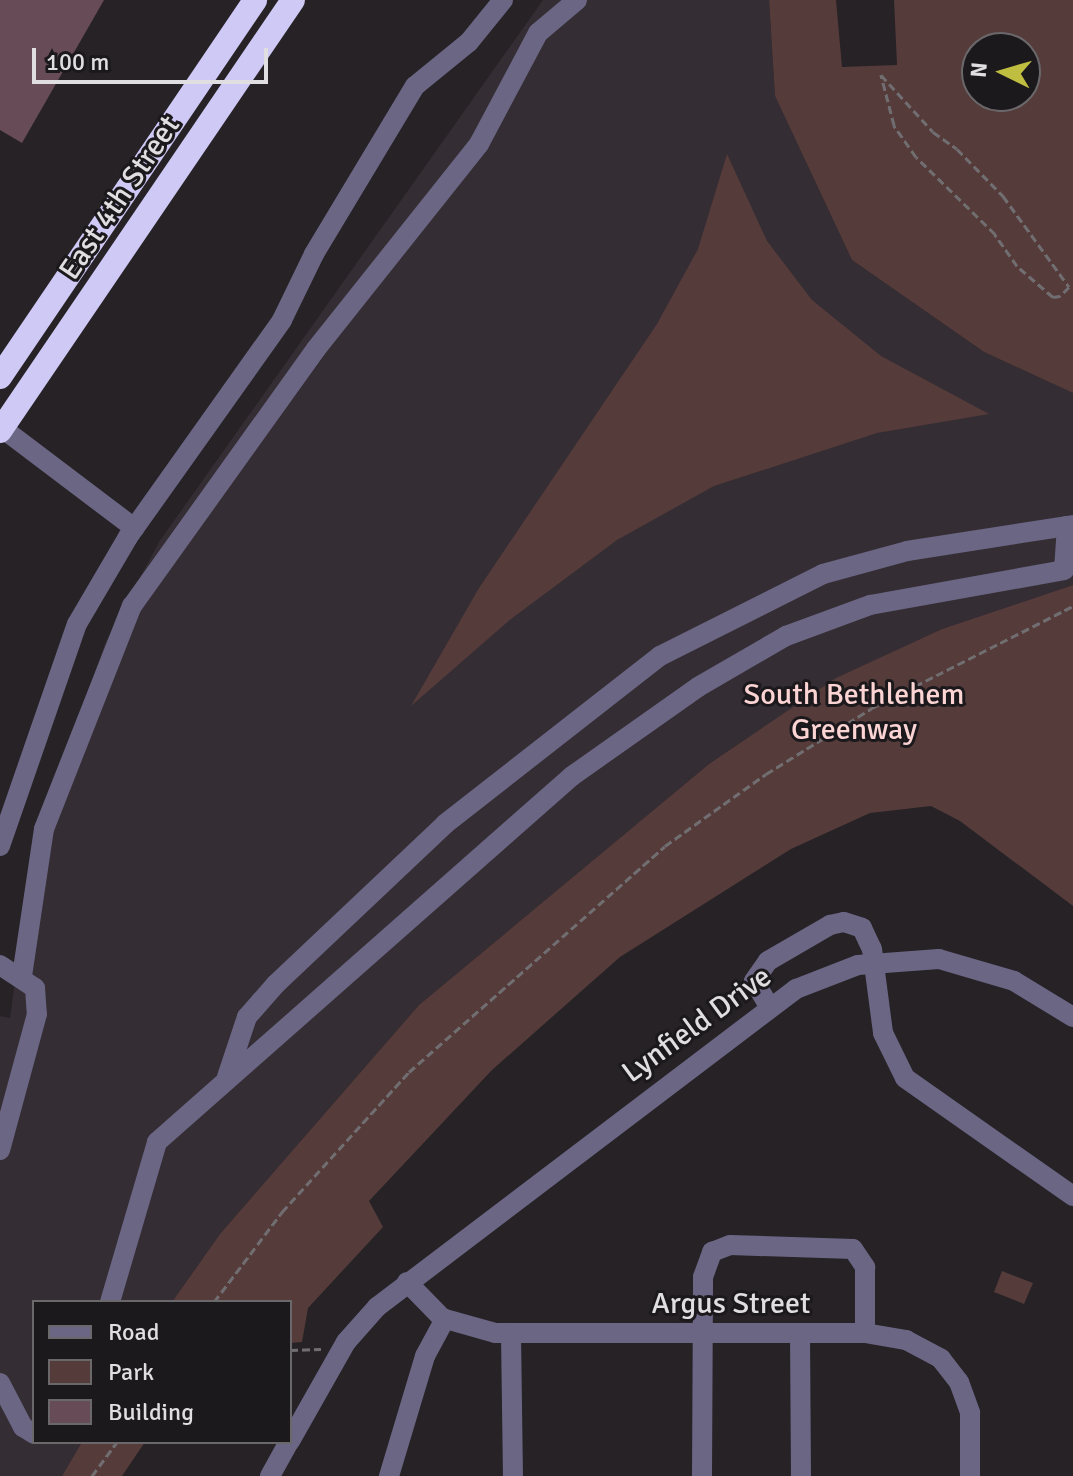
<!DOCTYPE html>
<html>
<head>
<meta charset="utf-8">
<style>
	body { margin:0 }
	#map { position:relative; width:1073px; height:1476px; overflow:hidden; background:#262226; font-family:Signika,sans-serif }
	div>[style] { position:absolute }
	.built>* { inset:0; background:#342d34 }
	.green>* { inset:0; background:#553b3a }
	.building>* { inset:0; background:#674b57 }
	.path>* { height:3px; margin-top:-1.5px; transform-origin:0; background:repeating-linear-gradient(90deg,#716e71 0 8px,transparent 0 12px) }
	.minor>* { height:20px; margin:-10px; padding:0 10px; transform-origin:10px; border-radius:10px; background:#6b6684 }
	.highway>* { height:24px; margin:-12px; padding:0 12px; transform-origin:12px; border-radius:12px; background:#cfc9f5 }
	span { translate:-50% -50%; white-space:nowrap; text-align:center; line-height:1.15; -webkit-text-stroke:6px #1c191d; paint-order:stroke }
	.street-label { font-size:30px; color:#e0dee0 }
	.park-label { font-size:30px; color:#fbd4d3 }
	.legend { position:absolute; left:32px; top:1300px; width:260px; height:144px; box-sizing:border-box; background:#1c191d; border:2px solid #6a686b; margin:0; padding:10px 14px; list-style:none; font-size:24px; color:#e0dee0 }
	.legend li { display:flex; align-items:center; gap:16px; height:40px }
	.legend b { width:40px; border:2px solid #6a686b }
	.north { position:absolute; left:961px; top:32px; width:80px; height:80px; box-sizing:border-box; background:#1c191d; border:2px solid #6a686b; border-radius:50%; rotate:275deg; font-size:22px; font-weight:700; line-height:32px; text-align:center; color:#e0dee0 }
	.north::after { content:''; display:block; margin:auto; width:28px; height:36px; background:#c0be41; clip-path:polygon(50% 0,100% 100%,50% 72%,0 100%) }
	.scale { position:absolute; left:32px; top:48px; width:236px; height:36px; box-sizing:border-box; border:4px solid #e0dee0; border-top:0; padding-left:10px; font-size:24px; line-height:28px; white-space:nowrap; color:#e0dee0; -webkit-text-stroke:6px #1c191d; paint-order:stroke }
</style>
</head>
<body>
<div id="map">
	<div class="built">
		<div style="clip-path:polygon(543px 0,769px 0,775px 96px,852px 260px,984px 352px,1073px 393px,1073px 585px,942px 629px,837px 678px,709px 764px,419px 1005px,220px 1234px,172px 1302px,34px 1302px,34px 1442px,82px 1442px,62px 1476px,0 1476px,0 1016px,10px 1018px,33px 848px,105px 643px,159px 542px)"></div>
	</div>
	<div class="green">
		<div style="clip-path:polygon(evenodd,769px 0,836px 0,842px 67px,897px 65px,894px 0,1073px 0,1073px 393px,984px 352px,852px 260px,775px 96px,769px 0,977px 48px,1025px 48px,1025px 96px,977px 96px,977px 48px)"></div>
		<div style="clip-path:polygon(727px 154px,767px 241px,812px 300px,881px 356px,989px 414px,877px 433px,714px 486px,617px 540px,511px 619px,411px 706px,479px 588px,657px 324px,698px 249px)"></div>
		<div style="clip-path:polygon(1073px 585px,1073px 906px,960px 821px,931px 806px,870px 813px,791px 849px,620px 957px,492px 1070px,369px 1201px,383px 1227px,308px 1308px,302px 1342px,290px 1343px,290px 1302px,172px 1302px,220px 1234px,419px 1005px,709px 764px,836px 678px,942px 629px)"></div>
		<div style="clip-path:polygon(1002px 1271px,1033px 1283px,1024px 1304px,994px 1292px)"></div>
		<div style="clip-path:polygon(82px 1442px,145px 1442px,122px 1476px,62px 1476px)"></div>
	</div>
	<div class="building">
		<div style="clip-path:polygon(0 0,104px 0,22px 143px,0 130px)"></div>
	</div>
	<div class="path">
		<div style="left:881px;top:75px;width:77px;rotate:47.6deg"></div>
		<div style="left:933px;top:132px;width:29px;rotate:35deg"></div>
		<div style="left:957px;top:149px;width:66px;rotate:45.6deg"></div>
		<div style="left:1003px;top:196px;width:112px;rotate:54deg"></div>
		<div style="left:1069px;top:287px;width:13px;rotate:135deg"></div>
		<div style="left:1060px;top:296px;width:7px;rotate:172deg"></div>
		<div style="left:1053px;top:297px;width:48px;rotate:-139.3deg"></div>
		<div style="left:1017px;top:266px;width:39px;rotate:-125deg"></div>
		<div style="left:995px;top:234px;width:110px;rotate:-135.7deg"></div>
		<div style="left:916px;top:157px;width:39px;rotate:-125deg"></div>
		<div style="left:894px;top:125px;width:52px;rotate:-104.6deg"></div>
		<div style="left:214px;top:1302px;width:113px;rotate:-52.9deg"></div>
		<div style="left:282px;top:1212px;width:189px;rotate:-47.8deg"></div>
		<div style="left:409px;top:1072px;width:341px;rotate:-41.4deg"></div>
		<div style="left:665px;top:846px;width:124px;rotate:-35.5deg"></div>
		<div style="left:766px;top:774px;width:125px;rotate:-31.9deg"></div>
		<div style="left:872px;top:708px;width:225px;rotate:-26.9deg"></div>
		<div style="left:290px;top:1350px;width:31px;rotate:-2deg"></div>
		<div style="left:92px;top:1476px;width:42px;rotate:-53.7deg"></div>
	</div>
	<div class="minor">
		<div style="left:2px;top:428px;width:166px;rotate:37.1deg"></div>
		<div style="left:0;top:846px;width:235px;rotate:-70.9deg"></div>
		<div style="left:77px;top:624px;width:101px;rotate:-59.6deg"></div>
		<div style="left:128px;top:537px;width:266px;rotate:-54.6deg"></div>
		<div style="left:282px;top:320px;width:73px;rotate:-64.1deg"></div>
		<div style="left:314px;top:254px;width:196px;rotate:-59deg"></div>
		<div style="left:415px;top:86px;width:70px;rotate:-39.2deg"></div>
		<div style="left:469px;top:42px;width:54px;rotate:-51deg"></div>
		<div style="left:0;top:965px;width:42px;rotate:33.3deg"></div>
		<div style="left:35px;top:988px;width:26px;rotate:86deg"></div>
		<div style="left:37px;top:1014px;width:141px;rotate:105.2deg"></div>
		<div style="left:22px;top:976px;width:149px;rotate:-81.5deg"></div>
		<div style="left:44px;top:829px;width:240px;rotate:-68.5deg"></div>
		<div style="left:132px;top:606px;width:316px;rotate:-54.4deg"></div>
		<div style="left:316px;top:349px;width:262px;rotate:-51.5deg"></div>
		<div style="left:479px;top:144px;width:126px;rotate:-62deg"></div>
		<div style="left:538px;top:33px;width:51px;rotate:-40.2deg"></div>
		<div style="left:769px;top:1006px;width:29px;rotate:-121deg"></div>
		<div style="left:754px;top:981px;width:24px;rotate:-55deg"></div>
		<div style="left:768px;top:961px;width:72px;rotate:-30.1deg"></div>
		<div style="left:830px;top:925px;width:14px;rotate:-12deg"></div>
		<div style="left:844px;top:922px;width:19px;rotate:18deg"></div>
		<div style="left:862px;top:928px;width:23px;rotate:65deg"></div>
		<div style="left:872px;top:949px;width:85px;rotate:82.5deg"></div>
		<div style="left:883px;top:1033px;width:50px;rotate:63.9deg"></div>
		<div style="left:905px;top:1078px;width:205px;rotate:35.1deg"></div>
		<div style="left:227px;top:1077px;width:63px;rotate:-71.6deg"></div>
		<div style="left:247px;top:1017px;width:44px;rotate:-48.7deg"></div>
		<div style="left:276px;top:984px;width:233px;rotate:-43.4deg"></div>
		<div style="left:445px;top:824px;width:273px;rotate:-38deg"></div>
		<div style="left:660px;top:656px;width:182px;rotate:-26.7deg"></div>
		<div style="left:823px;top:574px;width:87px;rotate:-15.3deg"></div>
		<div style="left:907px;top:551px;width:168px;rotate:-8.9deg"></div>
		<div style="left:407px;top:1282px;width:50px;rotate:45.8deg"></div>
		<div style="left:442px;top:1318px;width:55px;rotate:15.8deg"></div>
		<div style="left:495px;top:1333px;width:370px"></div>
		<div style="left:865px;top:1333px;width:42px;rotate:9.7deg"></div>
		<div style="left:906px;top:1340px;width:40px;rotate:28deg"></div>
		<div style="left:941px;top:1359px;width:29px;rotate:52deg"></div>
		<div style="left:959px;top:1382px;width:33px;rotate:70deg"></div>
		<div style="left:970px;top:1413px;width:63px;rotate:90deg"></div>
		<div style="left:110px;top:1302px;width:167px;rotate:-73.6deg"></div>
		<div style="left:157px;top:1142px;width:553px;rotate:-41.41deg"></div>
		<div style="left:572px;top:776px;width:154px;rotate:-35.2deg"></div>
		<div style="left:698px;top:687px;width:102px;rotate:-30.1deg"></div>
		<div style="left:786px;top:636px;width:90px;rotate:-20.3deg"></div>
		<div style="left:870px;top:605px;width:197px;rotate:-10.2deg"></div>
		<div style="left:1064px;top:570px;width:44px;rotate:-86.1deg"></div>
		<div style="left:800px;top:1334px;width:142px;rotate:89.6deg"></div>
		<div style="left:511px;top:1335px;width:141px;rotate:89.2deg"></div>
		<div style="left:0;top:1383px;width:50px;rotate:62.4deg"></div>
		<div style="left:23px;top:1427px;width:13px;rotate:32deg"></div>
		<div style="left:290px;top:1441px;width:114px;rotate:-60.5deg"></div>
		<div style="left:346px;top:1342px;width:47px;rotate:-48.5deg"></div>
		<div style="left:377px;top:1307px;width:526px;rotate:-37.2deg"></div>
		<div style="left:796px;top:989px;width:66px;rotate:-21.2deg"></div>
		<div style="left:858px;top:965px;width:81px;rotate:-4.2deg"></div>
		<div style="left:939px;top:959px;width:78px;rotate:16.3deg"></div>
		<div style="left:1014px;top:981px;width:69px;rotate:31.4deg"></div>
		<div style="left:270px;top:1476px;width:39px;rotate:-61deg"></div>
		<div style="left:389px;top:1476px;width:125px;rotate:-73.3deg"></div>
		<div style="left:425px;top:1356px;width:42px;rotate:-61.6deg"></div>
		<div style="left:702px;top:1476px;width:199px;rotate:-89.7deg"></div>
		<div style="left:703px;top:1277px;width:27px;rotate:-70deg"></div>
		<div style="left:712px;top:1252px;width:19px;rotate:-21deg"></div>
		<div style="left:730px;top:1245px;width:123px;rotate:1.9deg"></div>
		<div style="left:853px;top:1249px;width:22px;rotate:56deg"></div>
		<div style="left:865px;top:1267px;width:66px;rotate:90deg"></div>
	</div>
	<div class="highway">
		<div style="left:0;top:377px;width:455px;rotate:-55.9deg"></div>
		<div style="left:0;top:431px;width:521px;rotate:-55.79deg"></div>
	</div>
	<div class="street-label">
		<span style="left:120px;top:198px;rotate:-56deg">East 4th Street</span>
		<span style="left:697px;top:1025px;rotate:-36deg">Lynfield Drive</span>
		<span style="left:731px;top:1304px">Argus Street</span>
	</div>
	<div class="park-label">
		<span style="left:854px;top:712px">South Bethlehem<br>Greenway</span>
	</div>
	<ul class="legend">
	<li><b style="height:10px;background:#6b6684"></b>Road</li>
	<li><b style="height:22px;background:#553b3a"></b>Park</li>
	<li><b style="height:22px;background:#674b57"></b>Building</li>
	</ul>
	<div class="north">N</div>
	<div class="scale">100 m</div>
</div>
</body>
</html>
